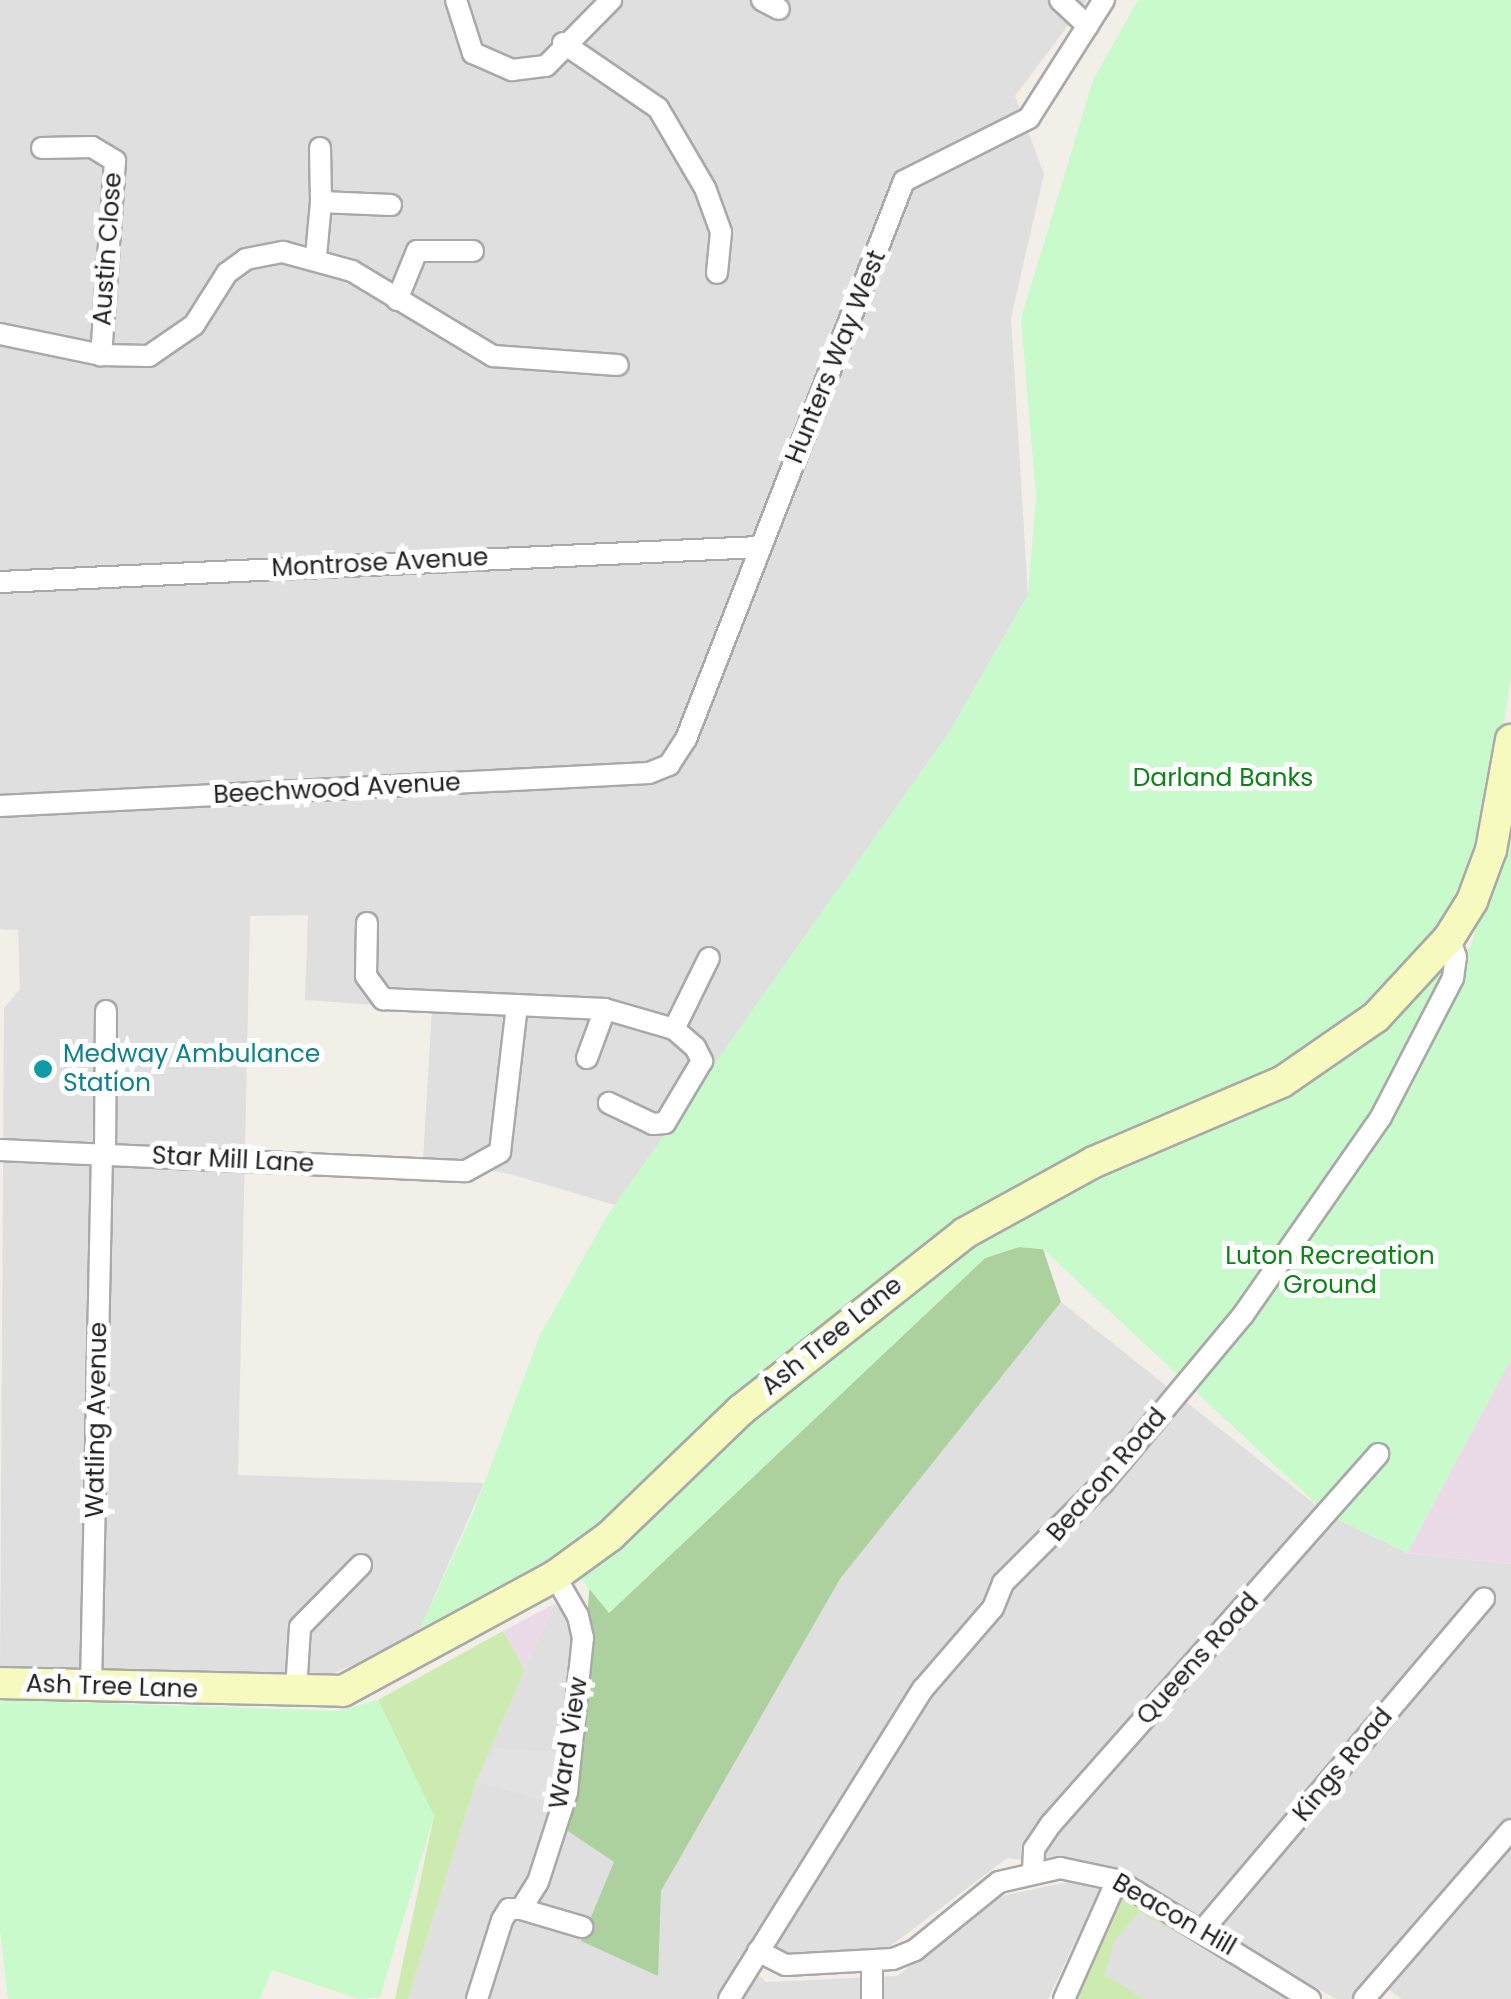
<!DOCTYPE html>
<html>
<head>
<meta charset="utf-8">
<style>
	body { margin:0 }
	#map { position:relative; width:1511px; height:1999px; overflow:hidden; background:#f2efe9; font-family:Poppins,sans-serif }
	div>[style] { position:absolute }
	.residential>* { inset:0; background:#e0dfdf }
	.industrial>* { inset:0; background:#ebdbe8 }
	.grass>* { inset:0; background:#cdebb0 }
	.forest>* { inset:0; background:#add19e }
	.park>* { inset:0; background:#c8facc }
	.parking>* { inset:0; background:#e2e2e2 }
	.roads { filter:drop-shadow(2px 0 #a9a9a9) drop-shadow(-2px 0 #a9a9a9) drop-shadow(0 2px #a9a9a9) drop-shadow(0 -2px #a9a9a9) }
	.street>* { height:20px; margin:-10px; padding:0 10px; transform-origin:10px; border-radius:10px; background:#fff }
	.secondary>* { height:30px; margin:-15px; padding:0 15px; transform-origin:15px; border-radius:15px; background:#f7fabf }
	.dots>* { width:28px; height:28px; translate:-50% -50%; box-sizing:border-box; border:5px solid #fff; border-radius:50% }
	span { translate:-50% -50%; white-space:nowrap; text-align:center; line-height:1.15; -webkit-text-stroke:10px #fff; paint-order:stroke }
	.street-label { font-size:25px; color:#222 }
	.park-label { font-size:25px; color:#0c8416 }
	.culture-label { font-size:25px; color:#0d838f }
	.left { translate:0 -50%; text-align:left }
</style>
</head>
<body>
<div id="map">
	<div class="residential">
		<div style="clip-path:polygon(0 0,1087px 0,1015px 96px,1044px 174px,1011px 318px,1028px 595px,948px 734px,615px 1205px,506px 1173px,423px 1160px,432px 1009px,305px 1000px,308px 915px,250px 916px,238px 1475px,484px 1483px,416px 1638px,332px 1674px,272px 1684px,0 1672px,4px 1008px,20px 989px,18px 930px,0 929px)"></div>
		<div style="clip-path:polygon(1061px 1302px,1327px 1514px,1407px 1553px,1511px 1564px,1511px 1999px,1401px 1999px,1390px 1990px,1371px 1999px,1336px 1999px,1115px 1871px,1007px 1858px,888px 1948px,737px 1957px,766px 1982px,897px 1976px,1002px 1896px,1068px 1882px,1101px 1887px,1048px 1999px,408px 1999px,476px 1782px,554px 1604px,587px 1637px,614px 1862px,657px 1975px,661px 1891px,840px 1579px)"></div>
		<div style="clip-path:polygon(1124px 1895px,1290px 1999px,1074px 1999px)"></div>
	</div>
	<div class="industrial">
		<div style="clip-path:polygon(1511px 1359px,1511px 1564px,1407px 1553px)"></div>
		<div style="clip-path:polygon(554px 1604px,525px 1670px,503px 1631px)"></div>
	</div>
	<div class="grass">
		<div style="clip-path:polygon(503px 1631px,525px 1670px,476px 1782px,408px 1999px,395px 1999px,434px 1816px,378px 1700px)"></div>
		<div style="clip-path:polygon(1124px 1895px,1176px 1934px,1140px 1912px,1114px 1941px,1105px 1975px,1144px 1999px,1075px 1999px)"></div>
	</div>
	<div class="forest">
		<div style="clip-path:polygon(1019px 1247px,1043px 1249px,1061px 1302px,840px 1579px,661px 1891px,658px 1976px,581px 1941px,614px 1862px,568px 1831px,590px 1583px,610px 1612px,985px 1258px)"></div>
	</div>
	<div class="park">
		<div style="clip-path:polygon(1138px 0,1511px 0,1511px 675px,1491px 812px,1445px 917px,1380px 1001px,1285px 1069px,992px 1201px,594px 1528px,522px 1581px,416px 1638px,473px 1513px,540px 1335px,607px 1216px,948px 734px,1028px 595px,1036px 496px,1021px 319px,1093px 80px)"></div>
		<div style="clip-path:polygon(1511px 793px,1511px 1359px,1407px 1553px,1327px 1514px,1043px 1249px,1019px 1247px,985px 1258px,609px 1613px,578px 1575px,880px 1296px,965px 1233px,1315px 1079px,1471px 946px)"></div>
		<div style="clip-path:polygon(378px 1700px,434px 1816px,380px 1997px,359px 1999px,272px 1970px,260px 1999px,8px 1999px,0 1929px,0 1700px,339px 1711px)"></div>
	</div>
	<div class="parking">
		<div style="clip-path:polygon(495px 1748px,557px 1752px,549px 1802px,476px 1782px)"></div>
	</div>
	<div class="roads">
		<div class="street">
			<div style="left:456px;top:0;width:56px;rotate:72.2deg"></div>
			<div style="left:473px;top:53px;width:43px;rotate:23.6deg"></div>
			<div style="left:512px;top:70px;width:34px;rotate:-7deg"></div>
			<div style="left:546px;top:66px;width:93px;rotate:-45.4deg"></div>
			<div style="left:762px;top:0;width:19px;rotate:28deg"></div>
			<div style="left:1060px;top:0;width:38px;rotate:43deg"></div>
			<div style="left:563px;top:43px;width:115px;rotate:34.4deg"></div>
			<div style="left:658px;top:108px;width:93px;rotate:59.6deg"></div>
			<div style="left:705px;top:188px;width:47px;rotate:70deg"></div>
			<div style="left:721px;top:232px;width:41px;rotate:95.6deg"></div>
			<div style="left:42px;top:148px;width:50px;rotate:-1.1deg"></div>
			<div style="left:92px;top:147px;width:27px;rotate:31deg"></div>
			<div style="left:115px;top:161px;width:195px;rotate:94.1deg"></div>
			<div style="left:320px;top:148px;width:54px;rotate:88.9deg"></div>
			<div style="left:316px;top:256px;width:54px;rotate:-84.7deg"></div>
			<div style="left:321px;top:202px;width:70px;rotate:2.5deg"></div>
			<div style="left:397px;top:300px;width:53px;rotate:-67.8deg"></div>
			<div style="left:417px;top:251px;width:56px"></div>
			<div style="left:0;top:334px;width:103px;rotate:11.7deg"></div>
			<div style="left:101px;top:355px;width:48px;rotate:1.2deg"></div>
			<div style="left:149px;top:356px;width:55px;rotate:-34.6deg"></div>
			<div style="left:194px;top:325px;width:62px;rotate:-57.6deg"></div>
			<div style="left:227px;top:273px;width:24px;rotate:-36deg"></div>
			<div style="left:246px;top:259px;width:38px;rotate:-11deg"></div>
			<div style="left:283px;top:252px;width:72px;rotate:15.4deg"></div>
			<div style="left:352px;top:271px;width:165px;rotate:31.1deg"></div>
			<div style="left:493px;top:356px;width:125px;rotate:4.1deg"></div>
			<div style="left:0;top:582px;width:760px;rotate:-2.64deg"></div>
			<div style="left:0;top:806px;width:650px;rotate:-2.91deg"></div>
			<div style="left:649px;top:773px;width:22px;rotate:-22deg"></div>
			<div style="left:669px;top:765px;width:31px;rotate:-57deg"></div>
			<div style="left:686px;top:739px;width:599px;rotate:-68.66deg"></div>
			<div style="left:904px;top:181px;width:140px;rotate:-26.7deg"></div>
			<div style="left:1029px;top:118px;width:140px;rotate:-57.6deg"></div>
			<div style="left:367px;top:923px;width:53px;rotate:91.1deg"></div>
			<div style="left:366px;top:976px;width:29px;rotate:54deg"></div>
			<div style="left:383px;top:999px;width:222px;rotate:2.6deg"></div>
			<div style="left:605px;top:1009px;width:72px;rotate:16.2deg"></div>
			<div style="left:674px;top:1029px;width:28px;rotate:41deg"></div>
			<div style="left:695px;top:1047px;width:16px;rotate:63deg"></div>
			<div style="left:702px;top:1061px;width:72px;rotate:120.8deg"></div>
			<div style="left:665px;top:1123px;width:12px;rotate:175deg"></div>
			<div style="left:653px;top:1124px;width:49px;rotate:-154.5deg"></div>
			<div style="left:674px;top:1029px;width:79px;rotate:-63.8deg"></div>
			<div style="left:587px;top:1058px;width:52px;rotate:-69.8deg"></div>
			<div style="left:0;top:1150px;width:466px;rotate:2.6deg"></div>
			<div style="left:466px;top:1171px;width:39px;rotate:-29deg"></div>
			<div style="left:500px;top:1152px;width:148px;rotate:-83.4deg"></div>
			<div style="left:105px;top:1154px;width:143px;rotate:-89.6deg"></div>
			<div style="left:91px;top:1687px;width:533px;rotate:-88.82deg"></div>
			<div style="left:296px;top:1691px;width:64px;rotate:-86.4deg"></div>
			<div style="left:300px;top:1627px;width:87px;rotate:-45.5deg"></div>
			<div style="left:1033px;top:1870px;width:21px;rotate:-87deg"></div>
			<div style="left:1034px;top:1849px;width:30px;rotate:-56deg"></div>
			<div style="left:1051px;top:1824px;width:494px;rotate:-48.5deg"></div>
			<div style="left:521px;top:1909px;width:64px;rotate:16.4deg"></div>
			<div style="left:1202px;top:1931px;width:436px;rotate:-49.7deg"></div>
			<div style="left:758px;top:1951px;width:31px;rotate:27deg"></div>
			<div style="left:786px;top:1965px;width:107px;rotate:-3.2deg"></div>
			<div style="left:893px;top:1959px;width:24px;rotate:-22deg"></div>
			<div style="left:915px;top:1950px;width:108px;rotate:-39deg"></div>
			<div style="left:999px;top:1882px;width:63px;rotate:-12.9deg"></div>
			<div style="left:1060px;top:1868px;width:58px;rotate:11.9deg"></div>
			<div style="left:1117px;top:1880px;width:227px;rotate:31.7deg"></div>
			<div style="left:477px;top:1999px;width:83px;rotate:-72.4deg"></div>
			<div style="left:502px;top:1920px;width:13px;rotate:-58deg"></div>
			<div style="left:509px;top:1909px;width:12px"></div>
			<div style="left:521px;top:1909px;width:32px;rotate:-58deg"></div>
			<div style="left:538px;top:1882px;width:95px;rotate:-72.1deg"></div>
			<div style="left:567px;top:1792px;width:155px;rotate:-84.1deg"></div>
			<div style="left:583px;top:1638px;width:23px;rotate:-103deg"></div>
			<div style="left:578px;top:1616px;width:46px;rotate:-119.9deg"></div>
			<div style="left:729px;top:1999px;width:366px;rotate:-58deg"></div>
			<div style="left:923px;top:1689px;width:107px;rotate:-49.2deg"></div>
			<div style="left:993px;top:1608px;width:27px;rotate:-68deg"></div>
			<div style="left:1003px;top:1583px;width:141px;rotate:-45deg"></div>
			<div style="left:1103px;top:1483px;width:219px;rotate:-50.2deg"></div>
			<div style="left:1243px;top:1315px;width:241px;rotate:-55.1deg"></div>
			<div style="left:1381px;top:1117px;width:157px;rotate:-62.6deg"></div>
			<div style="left:1453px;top:978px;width:21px;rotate:-82deg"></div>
			<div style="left:1456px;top:957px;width:20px;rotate:-110deg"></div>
			<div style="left:872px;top:1999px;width:36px;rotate:-90deg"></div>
			<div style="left:1064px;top:1999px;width:130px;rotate:-66deg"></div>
			<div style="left:1364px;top:1999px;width:224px;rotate:-49deg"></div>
		</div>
		<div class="secondary">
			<div style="left:0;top:1683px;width:343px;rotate:1.3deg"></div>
			<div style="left:343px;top:1691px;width:241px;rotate:-28.5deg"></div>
			<div style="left:555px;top:1576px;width:68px;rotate:-36deg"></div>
			<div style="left:610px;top:1536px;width:182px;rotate:-43.9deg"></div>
			<div style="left:741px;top:1410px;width:285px;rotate:-38.3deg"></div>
			<div style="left:965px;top:1233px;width:147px;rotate:-28.8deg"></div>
			<div style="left:1094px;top:1162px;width:204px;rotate:-23.1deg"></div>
			<div style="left:1282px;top:1082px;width:114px;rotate:-34.7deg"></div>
			<div style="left:1376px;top:1017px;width:108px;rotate:-47.3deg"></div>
			<div style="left:1449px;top:938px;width:44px;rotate:-58.1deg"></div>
			<div style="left:1472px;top:901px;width:54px;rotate:-69.6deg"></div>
			<div style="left:1491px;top:850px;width:112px;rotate:-79.7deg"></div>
		</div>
	</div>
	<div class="dots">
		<div style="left:43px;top:1069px;background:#0f9aa8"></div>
	</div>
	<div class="street-label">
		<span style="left:108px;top:249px;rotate:-86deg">Austin Close</span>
		<span style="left:836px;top:357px;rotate:-68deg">Hunters Way West</span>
		<span style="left:380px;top:563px;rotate:-3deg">Montrose Avenue</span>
		<span style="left:337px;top:789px;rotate:-3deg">Beechwood Avenue</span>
		<span style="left:233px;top:1160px;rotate:3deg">Star Mill Lane</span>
		<span style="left:832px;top:1336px;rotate:-39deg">Ash Tree Lane</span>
		<span style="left:97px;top:1420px;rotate:-89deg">Watling Avenue</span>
		<span style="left:1107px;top:1475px;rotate:-49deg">Beacon Road</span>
		<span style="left:1198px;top:1659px;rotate:-48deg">Queens Road</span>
		<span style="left:112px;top:1687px;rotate:2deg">Ash Tree Lane</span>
		<span style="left:569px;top:1743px;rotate:-81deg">Ward View</span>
		<span style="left:1343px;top:1765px;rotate:-50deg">Kings Road</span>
		<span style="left:1174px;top:1915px;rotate:30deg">Beacon Hill</span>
	</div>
	<div class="park-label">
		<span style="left:1223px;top:778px">Darland Banks</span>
		<span style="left:1330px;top:1271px">Luton Recreation<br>Ground</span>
	</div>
	<div class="culture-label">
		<span class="left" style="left:63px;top:1069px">Medway Ambulance<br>Station</span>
	</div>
</div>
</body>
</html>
